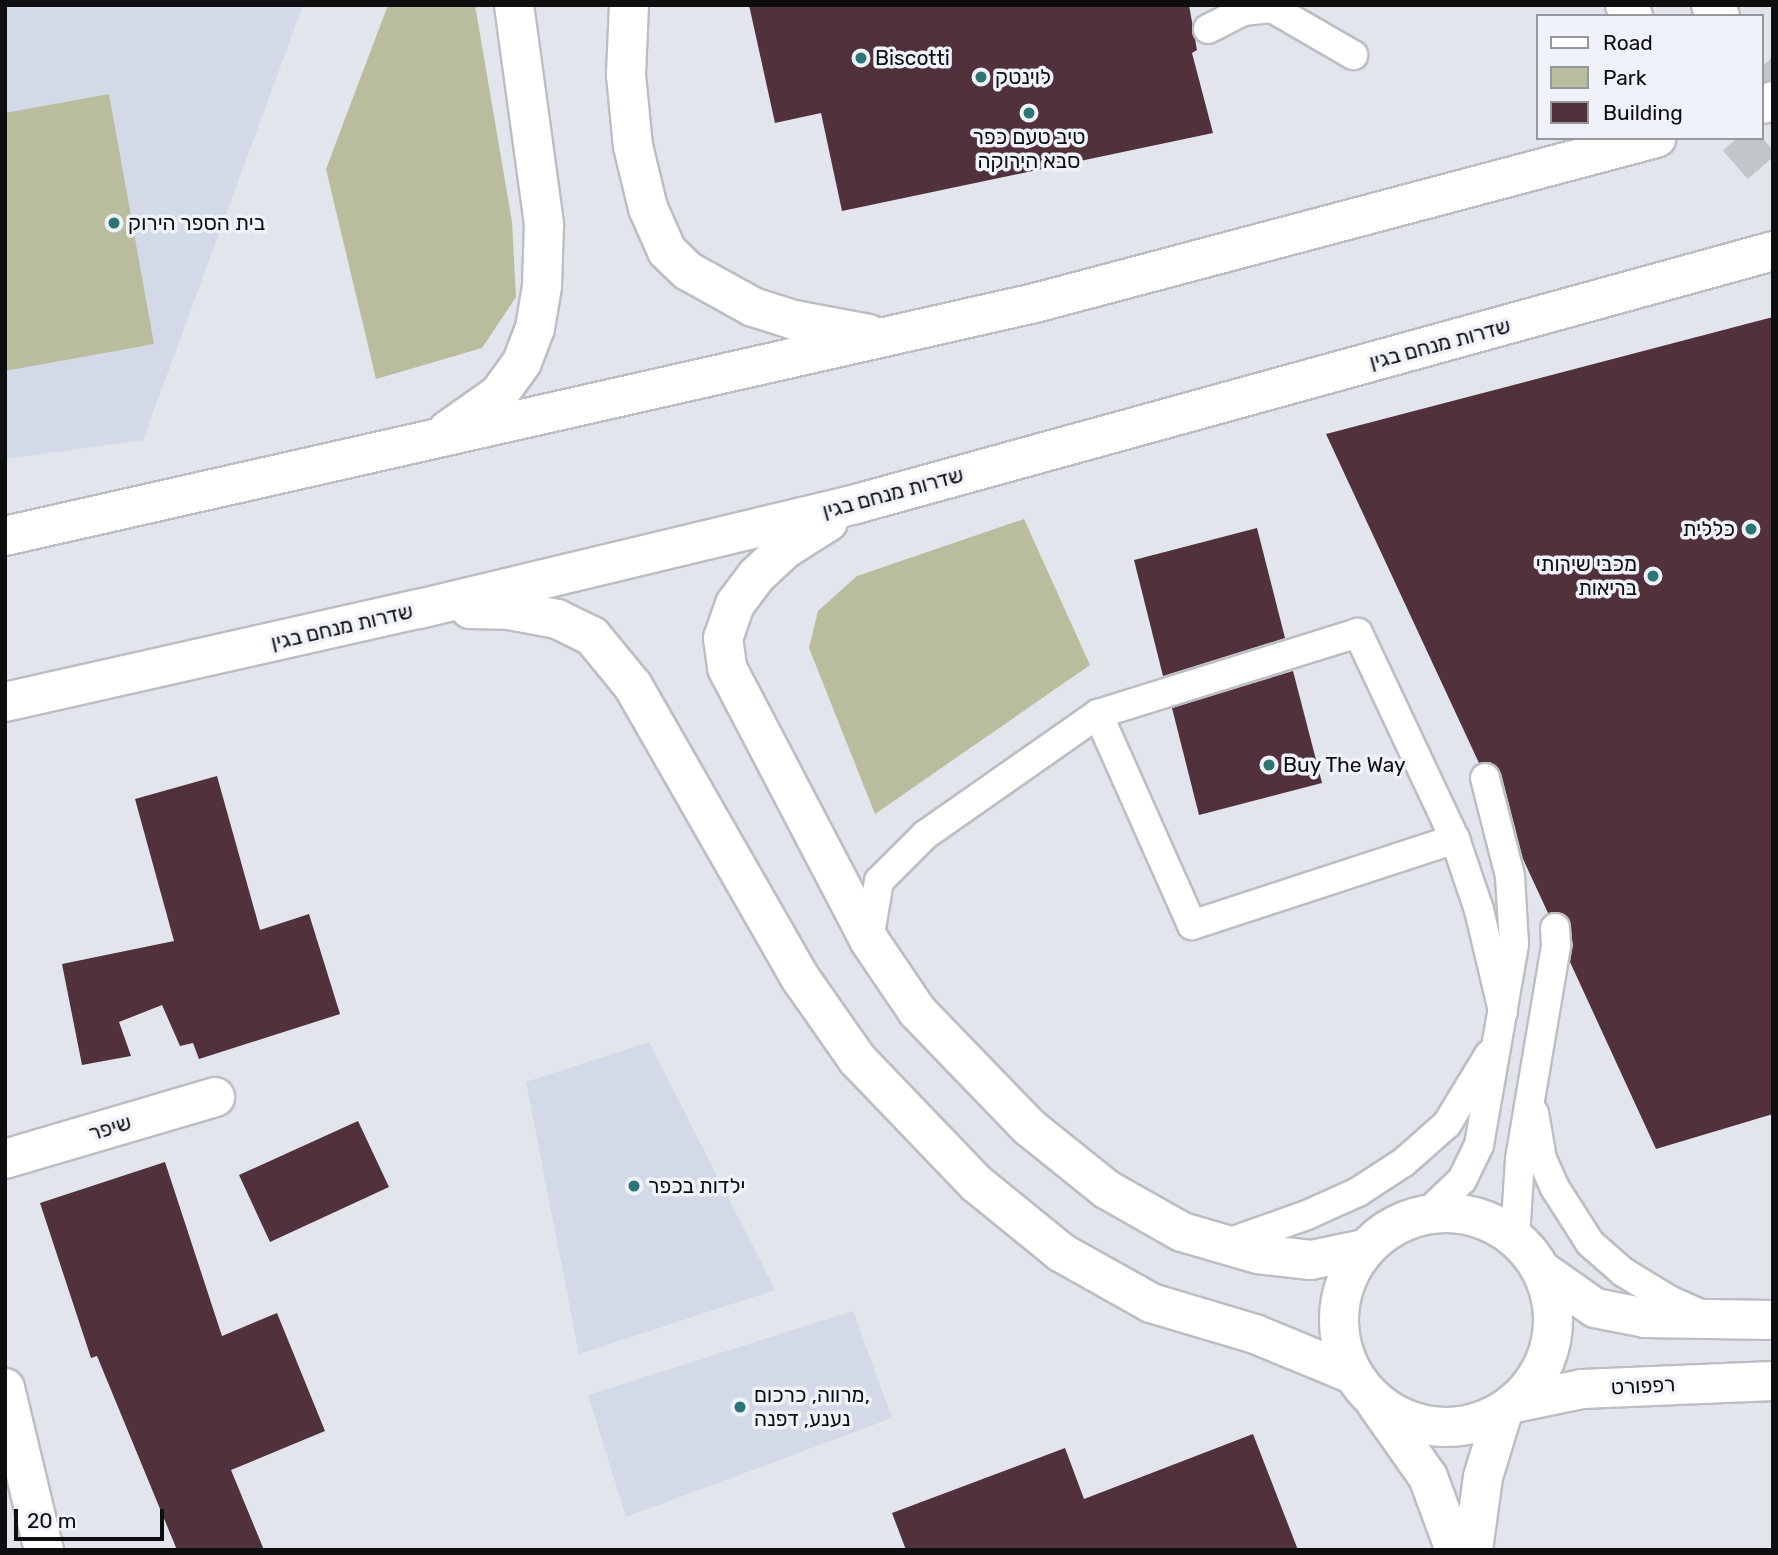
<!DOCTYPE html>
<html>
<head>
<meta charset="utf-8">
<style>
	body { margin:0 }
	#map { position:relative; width:1778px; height:1555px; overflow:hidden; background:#e2e5eb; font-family:Rubik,"Noto Sans Hebrew",sans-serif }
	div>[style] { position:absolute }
	.built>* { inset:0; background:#d3d9e6 }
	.green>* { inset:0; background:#b9bd9e }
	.building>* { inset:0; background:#51313c }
	.secondary-tunnel>* { height:38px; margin-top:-19px; transform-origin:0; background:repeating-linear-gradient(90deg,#c2c5ca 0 38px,transparent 0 57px) }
	.roads { filter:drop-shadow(2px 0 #bbbec3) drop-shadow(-2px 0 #bbbec3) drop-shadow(0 2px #bbbec3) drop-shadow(0 -2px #bbbec3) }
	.lane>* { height:28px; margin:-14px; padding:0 14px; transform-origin:14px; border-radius:14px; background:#fff }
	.street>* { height:38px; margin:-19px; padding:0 19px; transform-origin:19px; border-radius:19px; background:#fff }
	.secondary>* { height:38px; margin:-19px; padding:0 19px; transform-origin:19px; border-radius:19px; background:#fff }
	.secondary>.ring { margin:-19px; padding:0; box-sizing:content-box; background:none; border:38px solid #fff; border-radius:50% }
	.dots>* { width:19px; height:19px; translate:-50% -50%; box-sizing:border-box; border:4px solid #eff2f8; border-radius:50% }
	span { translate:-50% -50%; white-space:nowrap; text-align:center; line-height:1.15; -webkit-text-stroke:7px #eff2f8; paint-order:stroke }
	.poi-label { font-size:21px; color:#0d0e10 }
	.left { translate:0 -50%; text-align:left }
	.right { translate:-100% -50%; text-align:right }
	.street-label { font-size:21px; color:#0d0e10 }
	.frame { position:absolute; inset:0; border:7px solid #0d0e10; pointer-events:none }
	.legend { position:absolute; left:1536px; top:14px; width:228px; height:126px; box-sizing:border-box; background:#eff2f8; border:2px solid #95979b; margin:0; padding:9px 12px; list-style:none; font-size:21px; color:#0d0e10 }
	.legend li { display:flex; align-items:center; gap:14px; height:35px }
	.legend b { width:35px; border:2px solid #95979b }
	.scale { position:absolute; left:14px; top:1509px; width:150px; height:32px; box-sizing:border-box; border:4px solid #0d0e10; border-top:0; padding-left:9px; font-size:21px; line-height:24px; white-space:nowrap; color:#0d0e10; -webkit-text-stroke:5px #eff2f8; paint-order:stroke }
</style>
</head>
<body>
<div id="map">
	<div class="built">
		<div style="clip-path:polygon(5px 5px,303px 5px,143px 440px,5px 459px)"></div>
		<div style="clip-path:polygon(649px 1042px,775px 1290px,579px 1354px,526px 1082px)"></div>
		<div style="clip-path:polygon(853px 1311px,892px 1418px,626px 1517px,588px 1395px)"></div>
	</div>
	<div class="green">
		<div style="clip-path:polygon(388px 5px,475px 5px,512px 222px,516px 297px,482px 348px,376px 379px,326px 169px)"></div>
		<div style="clip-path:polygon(109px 94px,154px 344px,5px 371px,5px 113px)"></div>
		<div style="clip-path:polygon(1024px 519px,1090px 665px,875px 814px,809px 648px,818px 611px,857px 576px)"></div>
	</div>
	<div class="building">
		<div style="clip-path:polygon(749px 5px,1189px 5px,1197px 50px,1192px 53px,1213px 133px,842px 211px,821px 113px,775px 123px)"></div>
		<div style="clip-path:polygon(1773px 317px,1773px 1114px,1656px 1149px,1570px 962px,1573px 945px,1569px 920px,1562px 913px,1548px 913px,1523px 859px,1501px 773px,1490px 762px,1479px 763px,1326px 434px)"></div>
		<div style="clip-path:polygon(1257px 528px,1285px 638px,1163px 676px,1134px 560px)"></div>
		<div style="clip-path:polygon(1293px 671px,1322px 783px,1199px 815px,1172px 708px)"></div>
		<div style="clip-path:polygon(217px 776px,260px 930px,309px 914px,340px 1014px,199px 1059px,193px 1043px,180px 1046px,162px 1005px,119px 1022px,131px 1056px,82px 1065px,62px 964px,174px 941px,135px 799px)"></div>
		<div style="clip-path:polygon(358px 1121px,389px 1187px,270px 1242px,239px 1175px)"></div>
		<div style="clip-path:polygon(165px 1162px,222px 1336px,277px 1313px,325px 1431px,231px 1470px,264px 1550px,177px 1550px,97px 1356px,91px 1358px,40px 1203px)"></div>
		<div style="clip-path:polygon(1253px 1434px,1298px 1550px,906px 1550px,892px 1513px,1065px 1448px,1084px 1499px)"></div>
	</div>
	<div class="secondary-tunnel">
		<div style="left:1762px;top:66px;width:17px;rotate:50deg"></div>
		<div style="left:1737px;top:138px;width:55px;rotate:48.7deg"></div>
	</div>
	<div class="roads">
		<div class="lane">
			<div style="left:1208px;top:29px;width:39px;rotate:-27deg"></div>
			<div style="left:1243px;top:11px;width:29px;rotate:-6deg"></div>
			<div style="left:1272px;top:8px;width:94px;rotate:30.1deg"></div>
			<div style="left:1098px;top:714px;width:231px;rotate:66deg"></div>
			<div style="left:1192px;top:925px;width:277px;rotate:-18.1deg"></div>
			<div style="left:869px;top:940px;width:60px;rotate:-80.4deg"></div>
			<div style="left:879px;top:881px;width:65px;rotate:-45deg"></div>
			<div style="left:925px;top:835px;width:211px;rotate:-35deg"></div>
			<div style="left:1098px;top:714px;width:272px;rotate:-17.3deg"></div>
			<div style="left:1358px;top:633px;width:228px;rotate:64.8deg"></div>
			<div style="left:1455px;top:839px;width:75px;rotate:71.3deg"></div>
			<div style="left:1479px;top:910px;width:104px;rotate:76.6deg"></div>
			<div style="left:1534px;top:1113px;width:47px;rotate:80.1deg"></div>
			<div style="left:1542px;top:1159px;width:32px;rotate:66deg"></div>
			<div style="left:1555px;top:1188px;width:65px;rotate:57.5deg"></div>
			<div style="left:1590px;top:1243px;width:44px;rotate:41.3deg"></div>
			<div style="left:1623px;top:1272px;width:54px;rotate:31.3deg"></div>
			<div style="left:1669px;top:1300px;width:37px;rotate:24deg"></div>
			<div style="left:1426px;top:1214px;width:50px;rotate:-43.4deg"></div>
			<div style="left:1462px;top:1180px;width:39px;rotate:-64deg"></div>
			<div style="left:1479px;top:1145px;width:204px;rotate:-80.1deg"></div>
			<div style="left:1514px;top:944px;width:68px;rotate:-93.4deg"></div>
			<div style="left:1510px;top:876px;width:101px;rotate:-104.3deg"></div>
			<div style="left:1515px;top:1237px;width:78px;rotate:-86.3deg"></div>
			<div style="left:1520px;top:1159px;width:216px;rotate:-80.4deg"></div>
			<div style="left:1556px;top:946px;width:18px;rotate:-93deg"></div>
			<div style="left:1225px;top:1244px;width:87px;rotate:-19.5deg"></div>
			<div style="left:1307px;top:1215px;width:56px;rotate:-24.3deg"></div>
			<div style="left:1358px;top:1192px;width:55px;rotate:-33.1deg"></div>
			<div style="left:1404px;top:1162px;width:57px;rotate:-41.5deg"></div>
			<div style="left:1447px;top:1124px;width:81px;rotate:-58.7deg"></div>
		</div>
		<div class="street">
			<div style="left:5px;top:1159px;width:219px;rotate:-16.4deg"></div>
			<div style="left:5px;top:1388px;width:167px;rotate:76.5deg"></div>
			<div style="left:1376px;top:1403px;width:90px;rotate:54.9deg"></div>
			<div style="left:1428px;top:1477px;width:78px;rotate:69.7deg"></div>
			<div style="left:1473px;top:1550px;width:74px;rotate:-82.2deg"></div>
			<div style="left:1483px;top:1477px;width:69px;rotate:-73.1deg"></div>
		</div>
		<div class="secondary">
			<div style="left:629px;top:5px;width:70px;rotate:92.5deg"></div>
			<div style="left:626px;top:75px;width:71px;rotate:84.4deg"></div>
			<div style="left:633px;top:146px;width:64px;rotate:76.4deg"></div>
			<div style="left:648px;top:208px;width:47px;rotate:66.2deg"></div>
			<div style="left:667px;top:251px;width:29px;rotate:44deg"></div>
			<div style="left:688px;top:271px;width:74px;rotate:29deg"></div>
			<div style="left:753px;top:307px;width:43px;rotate:17.6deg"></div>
			<div style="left:794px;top:320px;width:76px;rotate:10.6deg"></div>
			<div style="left:1625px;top:5px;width:14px;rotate:54deg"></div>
			<div style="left:1711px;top:5px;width:14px;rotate:51deg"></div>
			<div style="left:1762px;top:104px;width:11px;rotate:-15deg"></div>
			<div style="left:448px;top:430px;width:62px;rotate:-35.2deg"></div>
			<div style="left:499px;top:394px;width:39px;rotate:-54deg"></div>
			<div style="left:522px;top:362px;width:36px;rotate:-69deg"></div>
			<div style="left:535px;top:328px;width:43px;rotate:-80.5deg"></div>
			<div style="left:542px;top:286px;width:62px;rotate:-88.2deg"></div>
			<div style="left:544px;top:224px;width:221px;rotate:-97.8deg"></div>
			<div style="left:828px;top:522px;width:51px;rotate:147.9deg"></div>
			<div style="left:785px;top:549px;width:38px;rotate:137deg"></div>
			<div style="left:757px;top:575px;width:36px;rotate:127deg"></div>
			<div style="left:735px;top:604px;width:36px;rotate:109deg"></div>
			<div style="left:723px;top:638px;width:30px;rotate:82deg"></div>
			<div style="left:727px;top:668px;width:307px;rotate:62.4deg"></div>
			<div style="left:869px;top:940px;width:86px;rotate:55.9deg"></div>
			<div style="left:917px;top:1011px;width:161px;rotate:46deg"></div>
			<div style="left:1029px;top:1127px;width:99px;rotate:38.8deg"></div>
			<div style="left:1106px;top:1189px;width:87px;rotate:29.5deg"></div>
			<div style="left:1182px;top:1232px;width:79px;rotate:16.1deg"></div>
			<div style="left:1258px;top:1254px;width:53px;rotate:6.5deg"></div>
			<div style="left:1311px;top:1260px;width:54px;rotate:-11.7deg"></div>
			<div style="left:5px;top:536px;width:1056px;rotate:-12.75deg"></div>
			<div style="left:1035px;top:303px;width:643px;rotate:-14.88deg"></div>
			<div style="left:470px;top:609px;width:39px;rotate:1deg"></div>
			<div style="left:509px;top:610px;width:49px;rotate:10.6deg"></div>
			<div style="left:557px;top:619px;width:39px;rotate:26deg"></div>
			<div style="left:592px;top:636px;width:65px;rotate:50.6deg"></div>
			<div style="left:633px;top:686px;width:338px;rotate:60.2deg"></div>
			<div style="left:801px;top:979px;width:98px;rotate:55deg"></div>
			<div style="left:857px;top:1059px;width:173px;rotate:46.2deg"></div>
			<div style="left:977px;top:1184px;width:109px;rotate:39.1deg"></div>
			<div style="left:1062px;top:1253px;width:102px;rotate:29.3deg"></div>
			<div style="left:1151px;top:1303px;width:109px;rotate:16.6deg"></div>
			<div style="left:1255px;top:1334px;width:105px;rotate:22.4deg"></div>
			<div style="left:5px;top:702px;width:424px;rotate:-12.7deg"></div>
			<div style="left:419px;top:609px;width:449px;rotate:-13.5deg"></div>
			<div style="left:856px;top:504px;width:951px;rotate:-15.42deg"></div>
			<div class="ring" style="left:1339px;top:1213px;width:176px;height:176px"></div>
			<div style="left:1541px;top:1270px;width:66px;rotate:35.1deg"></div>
			<div style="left:1595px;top:1308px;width:51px;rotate:11.3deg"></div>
			<div style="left:1645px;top:1318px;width:128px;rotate:0.9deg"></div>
			<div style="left:1515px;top:1403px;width:68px;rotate:-11.8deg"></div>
			<div style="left:1582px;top:1389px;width:191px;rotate:-2.4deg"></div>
		</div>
	</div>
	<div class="dots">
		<div style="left:861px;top:58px;background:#2b7576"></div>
		<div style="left:981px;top:77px;background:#2b7576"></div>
		<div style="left:1029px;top:113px;background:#2b7576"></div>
		<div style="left:114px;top:223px;background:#2b7576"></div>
		<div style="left:1751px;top:529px;background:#2b7576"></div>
		<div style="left:1653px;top:576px;background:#2b7576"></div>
		<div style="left:1269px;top:765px;background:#2b7576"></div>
		<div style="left:634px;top:1186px;background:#2b7576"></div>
		<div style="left:740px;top:1407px;background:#2b7576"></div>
	</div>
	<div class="poi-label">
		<span class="left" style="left:875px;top:58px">Biscotti</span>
		<span class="left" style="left:995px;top:77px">לוינטק</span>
		<span style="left:1029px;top:149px">טיב טעם כפר<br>סבא הירוקה</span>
		<span class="left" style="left:128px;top:223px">בית הספר הירוק</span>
		<span class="right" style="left:1735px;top:529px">כללית</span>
		<span class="right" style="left:1637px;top:576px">מכבי שירותי<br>בריאות</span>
		<span class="left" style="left:1283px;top:765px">Buy The Way</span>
		<span class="left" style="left:648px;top:1186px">ילדות בכפר</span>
		<span class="left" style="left:754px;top:1407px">מרווה, כרכום,<br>נענע, דפנה</span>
	</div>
	<div class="street-label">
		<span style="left:1440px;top:344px;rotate:-15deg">שדרות מנחם בגין</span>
		<span style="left:893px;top:493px;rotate:-15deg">שדרות מנחם בגין</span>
		<span style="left:342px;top:627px;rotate:-13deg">שדרות מנחם בגין</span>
		<span style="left:110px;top:1128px;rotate:-17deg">שיפר</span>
		<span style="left:1643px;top:1386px;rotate:-3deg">רפפורט</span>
	</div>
	<div class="frame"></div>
	<ul class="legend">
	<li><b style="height:9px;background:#fff"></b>Road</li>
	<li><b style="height:19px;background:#b9bd9e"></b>Park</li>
	<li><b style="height:19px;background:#51313c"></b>Building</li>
	</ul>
	<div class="scale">20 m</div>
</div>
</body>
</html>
